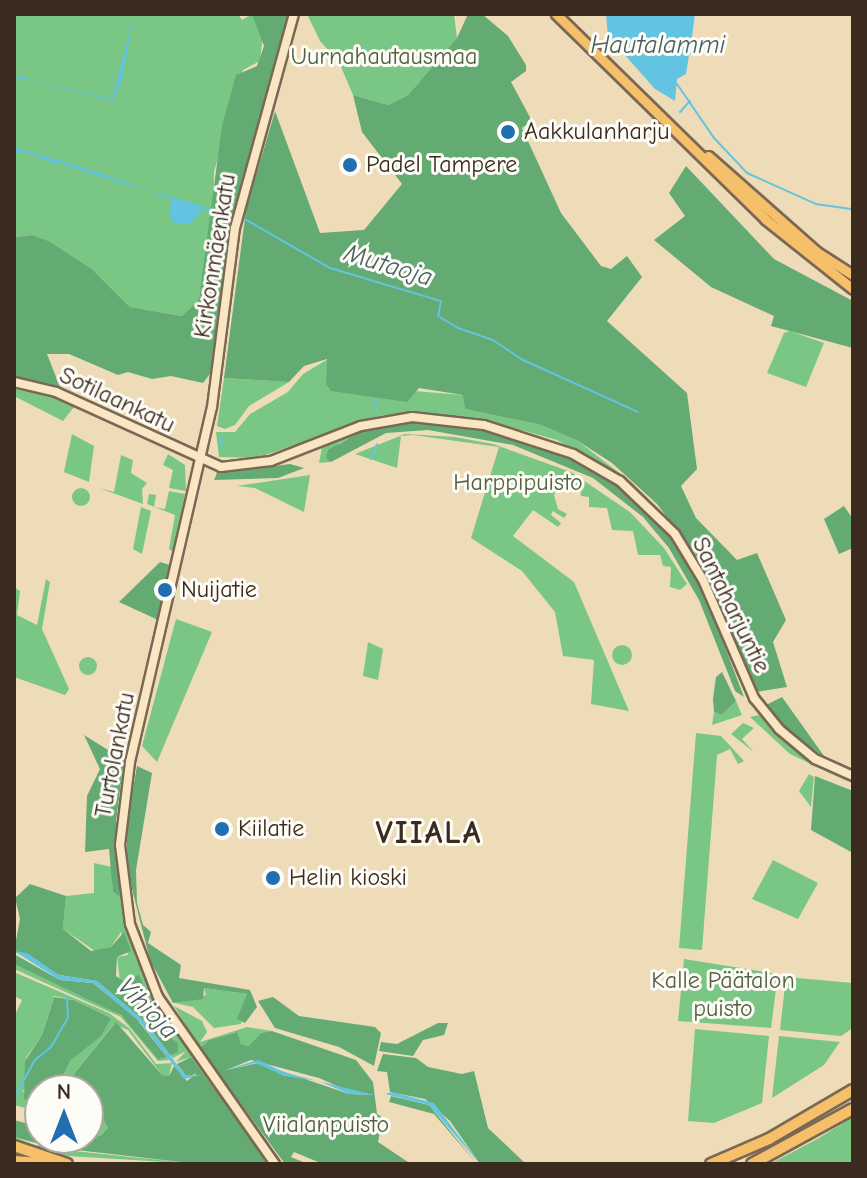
<!DOCTYPE html>
<html>
<head>
<meta charset="utf-8">
<style>
	body { margin:0 }
	#map { position:relative; width:867px; height:1178px; overflow:hidden; background:#eedcb9; font-family:"Comic Neue",sans-serif }
	div>[style] { position:absolute }
	.green>* { inset:0; background:#7ac685 }
	.round { border-radius:50% }
	.forest>* { inset:0; background:#63ab72 }
	.water>* { inset:0; background:#62c4e0 }
	.stream>* { height:2px; margin:-1px; padding:0 1px; transform-origin:1px; border-radius:1px; background:#62c4e0 }
	.roads { filter:drop-shadow(2px 0 #7a6854) drop-shadow(-2px 0 #7a6854) drop-shadow(0 2px #7a6854) drop-shadow(0 -2px #7a6854) }
	.secondary>* { height:8px; margin:-4px; padding:0 4px; transform-origin:4px; border-radius:4px; background:#fbe6c4 }
	.primary>* { height:9px; margin:-4.5px; padding:0 4.5px; transform-origin:4.5px; border-radius:4.5px; background:#f6c06b }
	.highway>* { height:10px; margin:-5px; padding:0 5px; transform-origin:5px; border-radius:5px; background:#f6c06b }
	.dots>* { width:22px; height:22px; translate:-50% -50%; box-sizing:border-box; border:4px solid #fdfcf7; border-radius:50% }
	span { translate:-50% -50%; white-space:nowrap; text-align:center; line-height:1.15; -webkit-text-stroke:6px #fdfcf7; paint-order:stroke }
	.park-label { font-size:24px; color:#516142 }
	.poi-label { font-size:24px; color:#3b2a1e }
	.left { translate:0 -50%; text-align:left }
	.street-label { font-size:24px; color:#3b2a1e }
	.water-label { font-size:26px; color:#496062; font-style:italic }
	.district-label { font-size:32px; color:#3b2a1e; font-weight:700; letter-spacing:2px }
	.frame { position:absolute; inset:0; border:16px solid #3b2a1e; pointer-events:none }
	.north { position:absolute; left:24px; top:1074px; width:80px; height:80px; box-sizing:border-box; background:#fdfcf7; border:2px solid #afa8a0; border-radius:50%; rotate:0deg; font-size:22px; font-weight:700; line-height:32px; text-align:center; color:#3b2a1e }
	.north::after { content:''; display:block; margin:auto; width:28px; height:36px; background:#1f6fb2; clip-path:polygon(50% 0,100% 100%,50% 72%,0 100%) }
</style>
</head>
<body>
<div id="map">
	<div class="green">
		<div style="clip-path:polygon(14px 14px,238px 14px,242px 20px,252px 14px,263px 34px,260px 61px,243px 70px,214px 172px,213px 217px,199px 299px,182px 316px,130px 307px,92px 269px,49px 241px,32px 235px,14px 237px)"></div>
		<div style="clip-path:polygon(307px 14px,454px 14px,457px 38px,408px 95px,388px 105px,353px 95px,339px 62px,320px 41px)"></div>
		<div style="clip-path:polygon(790px 331px,824px 343px,806px 387px,767px 373px,784px 333px)"></div>
		<div style="clip-path:polygon(328px 359px,326px 384px,464px 395px,465px 409px,541px 425px,578px 441px,636px 486px,557px 440px,492px 422px,429px 413px,379px 416px,257px 458px,219px 457px,216px 432px,235px 432px,250px 414px,288px 392px,303px 374px)"></div>
		<div style="clip-path:polygon(224px 378px,289px 382px,249px 406px,235px 425px,225px 429px,217px 426px)"></div>
		<div style="clip-path:polygon(14px 389px,51px 396px,74px 407px,63px 421px,14px 396px)"></div>
		<div style="clip-path:polygon(382px 423px,339px 443px,330px 462px,319px 463px,322px 447px)"></div>
		<div style="clip-path:polygon(72px 434px,94px 446px,89px 482px,64px 472px)"></div>
		<div style="clip-path:polygon(405px 434px,455px 437px,493px 444px,571px 472px,630px 512px,664px 548px,687px 584px,680px 590px,670px 587px,671px 567px,663px 566px,660px 555px,638px 555px,633px 531px,612px 530px,607px 508px,589px 507px,589px 497px,581px 496px,580px 487px,571px 483px,559px 484px,554px 495px,558px 509px,567px 514px,564px 518px,553px 511px,551px 515px,561px 523px,558px 527px,533px 510px,513px 536px,574px 582px,629px 711px,591px 704px,594px 660px,563px 656px,555px 612px,522px 571px,471px 538px,499px 447px,413px 435px,401px 436px,397px 468px,355px 454px)"></div>
		<div style="clip-path:polygon(168px 454px,185px 465px,186px 491px,169px 488px,173px 470px,163px 465px)"></div>
		<div style="clip-path:polygon(121px 455px,133px 460px,131px 473px,147px 483px,142px 489px,143px 504px,99px 488px,114px 492px)"></div>
		<div style="clip-path:polygon(310px 475px,304px 512px,255px 488px,237px 486px)"></div>
		<div class="round" style="left:72px;top:488px;width:18px;height:18px"></div>
		<div style="clip-path:polygon(169px 491px,185px 494px,173px 552px,169px 549px,175px 515px,147px 504px,149px 494px,156px 495px,154px 507px,165px 509px)"></div>
		<div style="clip-path:polygon(141px 507px,151px 511px,142px 554px,133px 549px)"></div>
		<div style="clip-path:polygon(46px 579px,50px 582px,42px 629px,69px 689px,65px 695px,14px 677px,14px 587px,20px 591px,17px 615px,37px 625px)"></div>
		<div style="clip-path:polygon(176px 619px,212px 632px,157px 762px,142px 746px)"></div>
		<div style="clip-path:polygon(368px 642px,383px 649px,378px 680px,363px 676px)"></div>
		<div class="round" style="left:612px;top:645px;width:20px;height:20px"></div>
		<div class="round" style="left:79px;top:657px;width:18px;height:18px"></div>
		<div style="clip-path:polygon(736px 701px,742px 715px,712px 725px,714px 712px,722px 715px)"></div>
		<div style="clip-path:polygon(759px 715px,806px 758px,853px 784px,790px 754px,750px 717px)"></div>
		<div style="clip-path:polygon(743px 723px,754px 728px,742px 739px,754px 752px,731px 734px)"></div>
		<div style="clip-path:polygon(696px 733px,721px 736px,744px 761px,738px 764px,730px 749px,717px 755px,702px 950px,679px 948px)"></div>
		<div style="clip-path:polygon(809px 774px,814px 777px,811px 807px,799px 791px)"></div>
		<div style="clip-path:polygon(773px 860px,818px 883px,798px 919px,752px 899px)"></div>
		<div style="clip-path:polygon(94px 863px,112px 867px,113px 892px,120px 897px,136px 958px,156px 1002px,270px 1164px,191px 1057px,176px 1062px,186px 1051px,173px 1058px,170px 1055px,178px 1043px,164px 1032px,139px 974px,131px 982px,120px 982px,117px 957px,128px 955px,121px 932px,111px 947px,95px 951px,63px 929px,66px 896px,94px 893px)"></div>
		<div style="clip-path:polygon(684px 959px,778px 974px,771px 1028px,678px 1021px)"></div>
		<div style="clip-path:polygon(14px 964px,110px 1008px,130px 1022px,170px 1060px,158px 1061px,121px 1017px,14px 969px)"></div>
		<div style="clip-path:polygon(14px 972px,109px 1013px,129px 1028px,156px 1064px,172px 1063px,169px 1076px,162px 1075px,128px 1030px,114px 1024px,61px 1090px,55px 1090px,71px 1060px,111px 1018px,74px 1000px,54px 996px,42px 1035px,26px 1058px,28px 1083px,23px 1091px,40px 1112px,14px 1105px,14px 1017px,22px 1000px,16px 997px,14px 1003px)"></div>
		<div style="clip-path:polygon(786px 977px,853px 983px,853px 1028px,841px 1036px,780px 1030px)"></div>
		<div style="clip-path:polygon(204px 988px,247px 994px,241px 1024px,214px 1028px,193px 1007px,175px 1003px,206px 995px)"></div>
		<div style="clip-path:polygon(174px 1006px,202px 1021px,207px 1032px,200px 1042px,247px 1027px,272px 1031px,261px 1033px,248px 1046px,241px 1044px,236px 1032px,209px 1040px,200px 1048px)"></div>
		<div style="clip-path:polygon(695px 1029px,769px 1036px,762px 1103px,714px 1123px,688px 1121px)"></div>
		<div style="clip-path:polygon(779px 1036px,840px 1042px,824px 1065px,772px 1098px)"></div>
		<div style="clip-path:polygon(88px 1112px,106px 1120px,108px 1128px,100px 1136px,88px 1138px)"></div>
		<div style="clip-path:polygon(853px 1117px,853px 1164px,770px 1164px,819px 1138px)"></div>
		<div style="clip-path:polygon(14px 1137px,37px 1146px,47px 1138px,49px 1150px,55px 1150px,52px 1138px,57px 1138px,59px 1148px,74px 1151px,198px 1164px,51px 1155px,14px 1142px)"></div>
	</div>
	<div class="forest">
		<div style="clip-path:polygon(252px 14px,290px 14px,233px 211px,213px 370px,203px 383px,171px 376px,152px 379px,128px 372px,118px 375px,69px 354px,47px 354px,60px 387px,14px 378px,14px 237px,32px 235px,49px 241px,92px 269px,130px 307px,182px 316px,199px 299px,222px 126px,236px 75px,257px 66px,264px 46px)"></div>
		<div style="clip-path:polygon(468px 14px,482px 14px,508px 36px,526px 65px,526px 71px,511px 82px,532px 121px,522px 128px,561px 213px,601px 266px,611px 269px,627px 256px,642px 277px,607px 321px,687px 393px,697px 469px,681px 486px,696px 518px,737px 560px,757px 553px,786px 620px,773px 642px,787px 687px,756px 692px,695px 553px,657px 504px,612px 463px,578px 441px,541px 425px,465px 409px,463px 395px,419px 388px,407px 402px,331px 391px,326px 384px,327px 359px,304px 366px,289px 382px,224px 378px,246px 210px,275px 111px,320px 233px,364px 230px,402px 184px,362px 132px,353px 95px,388px 105px,408px 95px,457px 38px)"></div>
		<div style="clip-path:polygon(686px 166px,774px 259px,853px 301px,853px 348px,771px 326px,774px 316px,711px 287px,654px 240px,685px 216px,669px 193px)"></div>
		<div style="clip-path:polygon(418px 420px,457px 424px,553px 450px,617px 484px,642px 505px,673px 538px,701px 584px,744px 697px,735px 691px,699px 600px,669px 548px,643px 517px,593px 478px,513px 445px,428px 430px,386px 433px,331px 462px,326px 458px,328px 450px,364px 430px)"></div>
		<div style="clip-path:polygon(290px 464px,304px 468px,278px 478px,214px 480px,217px 473px)"></div>
		<div style="clip-path:polygon(844px 506px,853px 519px,853px 548px,839px 554px,824px 519px)"></div>
		<div style="clip-path:polygon(160px 562px,170px 565px,158px 620px,119px 602px)"></div>
		<div style="clip-path:polygon(722px 672px,736px 701px,722px 715px,714px 712px,713px 699px,716px 677px)"></div>
		<div style="clip-path:polygon(782px 697px,824px 756px,853px 771px,832px 763px,782px 725px,766px 705px)"></div>
		<div style="clip-path:polygon(84px 735px,124px 760px,116px 821px,120px 897px,113px 892px,109px 849px,85px 852px,87px 796px,100px 769px)"></div>
		<div style="clip-path:polygon(137px 766px,152px 773px,136px 870px,137px 903px,143px 925px,151px 932px,148px 943px,181px 965px,179px 978px,250px 990px,257px 1007px,245px 1023px,237px 1019px,247px 994px,204px 988px,203px 999px,173px 1003px,150px 960px,127px 869px,127px 823px)"></div>
		<div style="clip-path:polygon(815px 776px,853px 791px,853px 853px,811px 830px)"></div>
		<div style="clip-path:polygon(30px 884px,66px 896px,63px 929px,91px 951px,111px 947px,124px 932px,131px 951px,117px 957px,116px 976px,126px 983px,139px 974px,164px 1032px,178px 1043px,178px 1052px,170px 1055px,144px 1021px,97px 981px,59px 975px,14px 951px,20px 919px,15px 898px)"></div>
		<div style="clip-path:polygon(14px 954px,60px 980px,93px 983px,136px 1018px,167px 1057px,158px 1059px,121px 1015px,14px 964px)"></div>
		<div style="clip-path:polygon(54px 997px,74px 1000px,111px 1018px,101px 1036px,71px 1060px,55px 1090px,40px 1090px,40px 1106px,24px 1099px,25px 1061px,42px 1035px)"></div>
		<div style="clip-path:polygon(273px 997px,299px 1016px,375px 1027px,381px 1033px,374px 1066px,339px 1047px,275px 1028px,258px 1001px)"></div>
		<div style="clip-path:polygon(116px 1022px,162px 1075px,169px 1076px,174px 1066px,187px 1081px,197px 1073px,187px 1077px,177px 1064px,191px 1057px,269px 1164px,198px 1164px,59px 1148px,57px 1138px,100px 1136px,108px 1128px,102px 1116px,88px 1112px,88px 1090px,61px 1090px)"></div>
		<div style="clip-path:polygon(438px 1023px,448px 1023px,444px 1035px,423px 1040px,413px 1056px,379px 1051px,381px 1042px,397px 1044px)"></div>
		<div style="clip-path:polygon(evenodd,272px 1031px,356px 1060px,373px 1082px,377px 1114px,383px 1118px,378px 1142px,411px 1164px,323px 1164px,294px 1152px,291px 1157px,308px 1164px,285px 1164px,200px 1048px,209px 1040px,237px 1032px,241px 1044px,248px 1046px,261px 1033px,272px 1031px,251px 1060px,319px 1078px,346px 1090px,374px 1095px,349px 1094px,258px 1063px,226px 1070px,251px 1060px)"></div>
		<div style="clip-path:polygon(383px 1054px,416px 1058px,428px 1067px,462px 1074px,474px 1071px,488px 1128px,526px 1164px,480px 1164px,450px 1121px,425px 1099px,390px 1092px,387px 1072px,377px 1071px)"></div>
		<div style="clip-path:polygon(391px 1096px,429px 1105px,477px 1164px,434px 1114px,389px 1102px)"></div>
		<div style="clip-path:polygon(14px 1120px,36px 1126px,43px 1145px,14px 1137px)"></div>
	</div>
	<div class="water">
		<div style="clip-path:polygon(134px 14px,122px 78px,113px 101px,14px 76px,112px 99px)"></div>
		<div style="clip-path:polygon(606px 14px,695px 14px,691px 44px,698px 49px,689px 55px,686px 74px,677px 79px,675px 101px,655px 89px,608px 36px)"></div>
		<div style="clip-path:polygon(14px 147px,94px 171px,158px 195px,21px 151px,16px 154px)"></div>
		<div style="clip-path:polygon(171px 198px,197px 206px,203px 210px,191px 223px,176px 224px,170px 218px)"></div>
		<div style="clip-path:polygon(14px 951px,27px 953px,59px 975px,97px 981px,144px 1021px,185px 1075px,202px 1075px,184px 1079px,140px 1022px,93px 983px,60px 980px)"></div>
		<div style="clip-path:polygon(258px 1060px,286px 1073px,374px 1095px,349px 1094px,319px 1081px,284px 1076px,256px 1063px,225px 1070px)"></div>
		<div style="clip-path:polygon(392px 1092px,434px 1103px,480px 1164px,429px 1105px,385px 1094px)"></div>
	</div>
	<div class="stream">
		<div style="left:14px;top:76px;width:13px;rotate:13deg"></div>
		<div style="left:677px;top:84px;width:65px;rotate:55.6deg"></div>
		<div style="left:714px;top:138px;width:48px;rotate:46.7deg"></div>
		<div style="left:747px;top:173px;width:76px;rotate:24.2deg"></div>
		<div style="left:816px;top:204px;width:37px;rotate:8deg"></div>
		<div style="left:680px;top:112px;width:15px;rotate:-48deg"></div>
		<div style="left:42px;top:158px;width:18px;rotate:16deg"></div>
		<div style="left:157px;top:194px;width:76px;rotate:16deg"></div>
		<div style="left:243px;top:218px;width:100px;rotate:29.9deg"></div>
		<div style="left:330px;top:268px;width:116px;rotate:16.6deg"></div>
		<div style="left:441px;top:301px;width:15px;rotate:101deg"></div>
		<div style="left:438px;top:316px;width:23px;rotate:31deg"></div>
		<div style="left:458px;top:328px;width:37px;rotate:19deg"></div>
		<div style="left:493px;top:340px;width:36px;rotate:34deg"></div>
		<div style="left:523px;top:360px;width:126px;rotate:24.3deg"></div>
		<div style="left:375px;top:399px;width:12px;rotate:81deg"></div>
		<div style="left:220px;top:448px;width:12px;rotate:-76deg"></div>
		<div style="left:371px;top:459px;width:16px;rotate:-68deg"></div>
		<div style="left:14px;top:1098px;width:43px;rotate:-61.1deg"></div>
		<div style="left:35px;top:1060px;width:21px;rotate:-39deg"></div>
		<div style="left:51px;top:1047px;width:34px;rotate:-60deg"></div>
		<div style="left:68px;top:1018px;width:22px;rotate:-93deg"></div>
	</div>
	<div class="roads">
		<div class="secondary">
			<div style="left:14px;top:382px;width:43px;rotate:13.4deg"></div>
			<div style="left:56px;top:392px;width:181px;rotate:24.4deg"></div>
			<div style="left:221px;top:467px;width:50px;rotate:-6.8deg"></div>
			<div style="left:271px;top:461px;width:97px;rotate:-21.3deg"></div>
			<div style="left:361px;top:426px;width:52px;rotate:-10deg"></div>
			<div style="left:412px;top:417px;width:72px;rotate:6.3deg"></div>
			<div style="left:484px;top:425px;width:94px;rotate:18deg"></div>
			<div style="left:573px;top:454px;width:54px;rotate:29.9deg"></div>
			<div style="left:620px;top:481px;width:76px;rotate:43.9deg"></div>
			<div style="left:675px;top:534px;width:54px;rotate:58.7deg"></div>
			<div style="left:703px;top:580px;width:129px;rotate:66.6deg"></div>
			<div style="left:754px;top:698px;width:40px;rotate:51deg"></div>
			<div style="left:779px;top:729px;width:47px;rotate:39.8deg"></div>
			<div style="left:815px;top:759px;width:42px;rotate:24.1deg"></div>
			<div style="left:275px;top:1164px;width:204px;rotate:-125deg"></div>
			<div style="left:158px;top:997px;width:78px;rotate:-111deg"></div>
			<div style="left:130px;top:924px;width:80px;rotate:-97.2deg"></div>
			<div style="left:120px;top:845px;width:84px;rotate:-83.1deg"></div>
			<div style="left:130px;top:762px;width:364px;rotate:-77deg"></div>
			<div style="left:212px;top:407px;width:180px;rotate:-82.7deg"></div>
			<div style="left:235px;top:228px;width:222px;rotate:-74.6deg"></div>
		</div>
		<div class="primary">
			<div style="left:556px;top:14px;width:293px;rotate:44.4deg"></div>
			<div style="left:765px;top:219px;width:112px;rotate:38.5deg"></div>
			<div style="left:708px;top:156px;width:145px;rotate:41.4deg"></div>
			<div style="left:817px;top:252px;width:43px;rotate:32.6deg"></div>
		</div>
		<div class="highway">
			<div style="left:14px;top:1146px;width:56px;rotate:18.8deg"></div>
			<div style="left:14px;top:1161px;width:39px;rotate:4deg"></div>
			<div style="left:711px;top:1164px;width:63px;rotate:-23.3deg"></div>
			<div style="left:769px;top:1139px;width:97px;rotate:-30.3deg"></div>
			<div style="left:752px;top:1164px;width:115px;rotate:-28.6deg"></div>
		</div>
	</div>
	<div class="dots">
		<div style="left:508px;top:132px;background:#1f6fb2"></div>
		<div style="left:350px;top:165px;background:#1f6fb2"></div>
		<div style="left:165px;top:590px;background:#1f6fb2"></div>
		<div style="left:222px;top:829px;background:#1f6fb2"></div>
		<div style="left:273px;top:878px;background:#1f6fb2"></div>
	</div>
	<div class="park-label">
		<span style="left:384px;top:57px">Uurnahautausmaa</span>
		<span style="left:518px;top:483px">Harppipuisto</span>
		<span style="left:723px;top:995px">Kalle Päätalon<br>puisto</span>
		<span style="left:326px;top:1125px">Viialanpuisto</span>
	</div>
	<div class="poi-label">
		<span class="left" style="left:524px;top:132px">Aakkulanharju</span>
		<span class="left" style="left:366px;top:165px">Padel Tampere</span>
		<span class="left" style="left:181px;top:590px">Nuijatie</span>
		<span class="left" style="left:238px;top:829px">Kiilatie</span>
		<span class="left" style="left:289px;top:878px">Helin kioski</span>
	</div>
	<div class="street-label">
		<span style="left:215px;top:256px;rotate:-81deg">Kirkonmäenkatu</span>
		<span style="left:117px;top:400px;rotate:25deg">Sotilaankatu</span>
		<span style="left:731px;top:605px;rotate:64deg">Santaharjuntie</span>
		<span style="left:115px;top:755px;rotate:-79deg">Turtolankatu</span>
	</div>
	<div class="water-label">
		<span style="left:658px;top:46px">Hautalammi</span>
		<span style="left:388px;top:266px;rotate:17deg">Mutaoja</span>
		<span style="left:147px;top:1009px;rotate:46deg">Vihioja</span>
	</div>
	<div class="district-label">
		<span style="left:429px;top:833px">VIIALA</span>
	</div>
	<div class="frame"></div>
	<div class="north">N</div>
</div>
</body>
</html>
